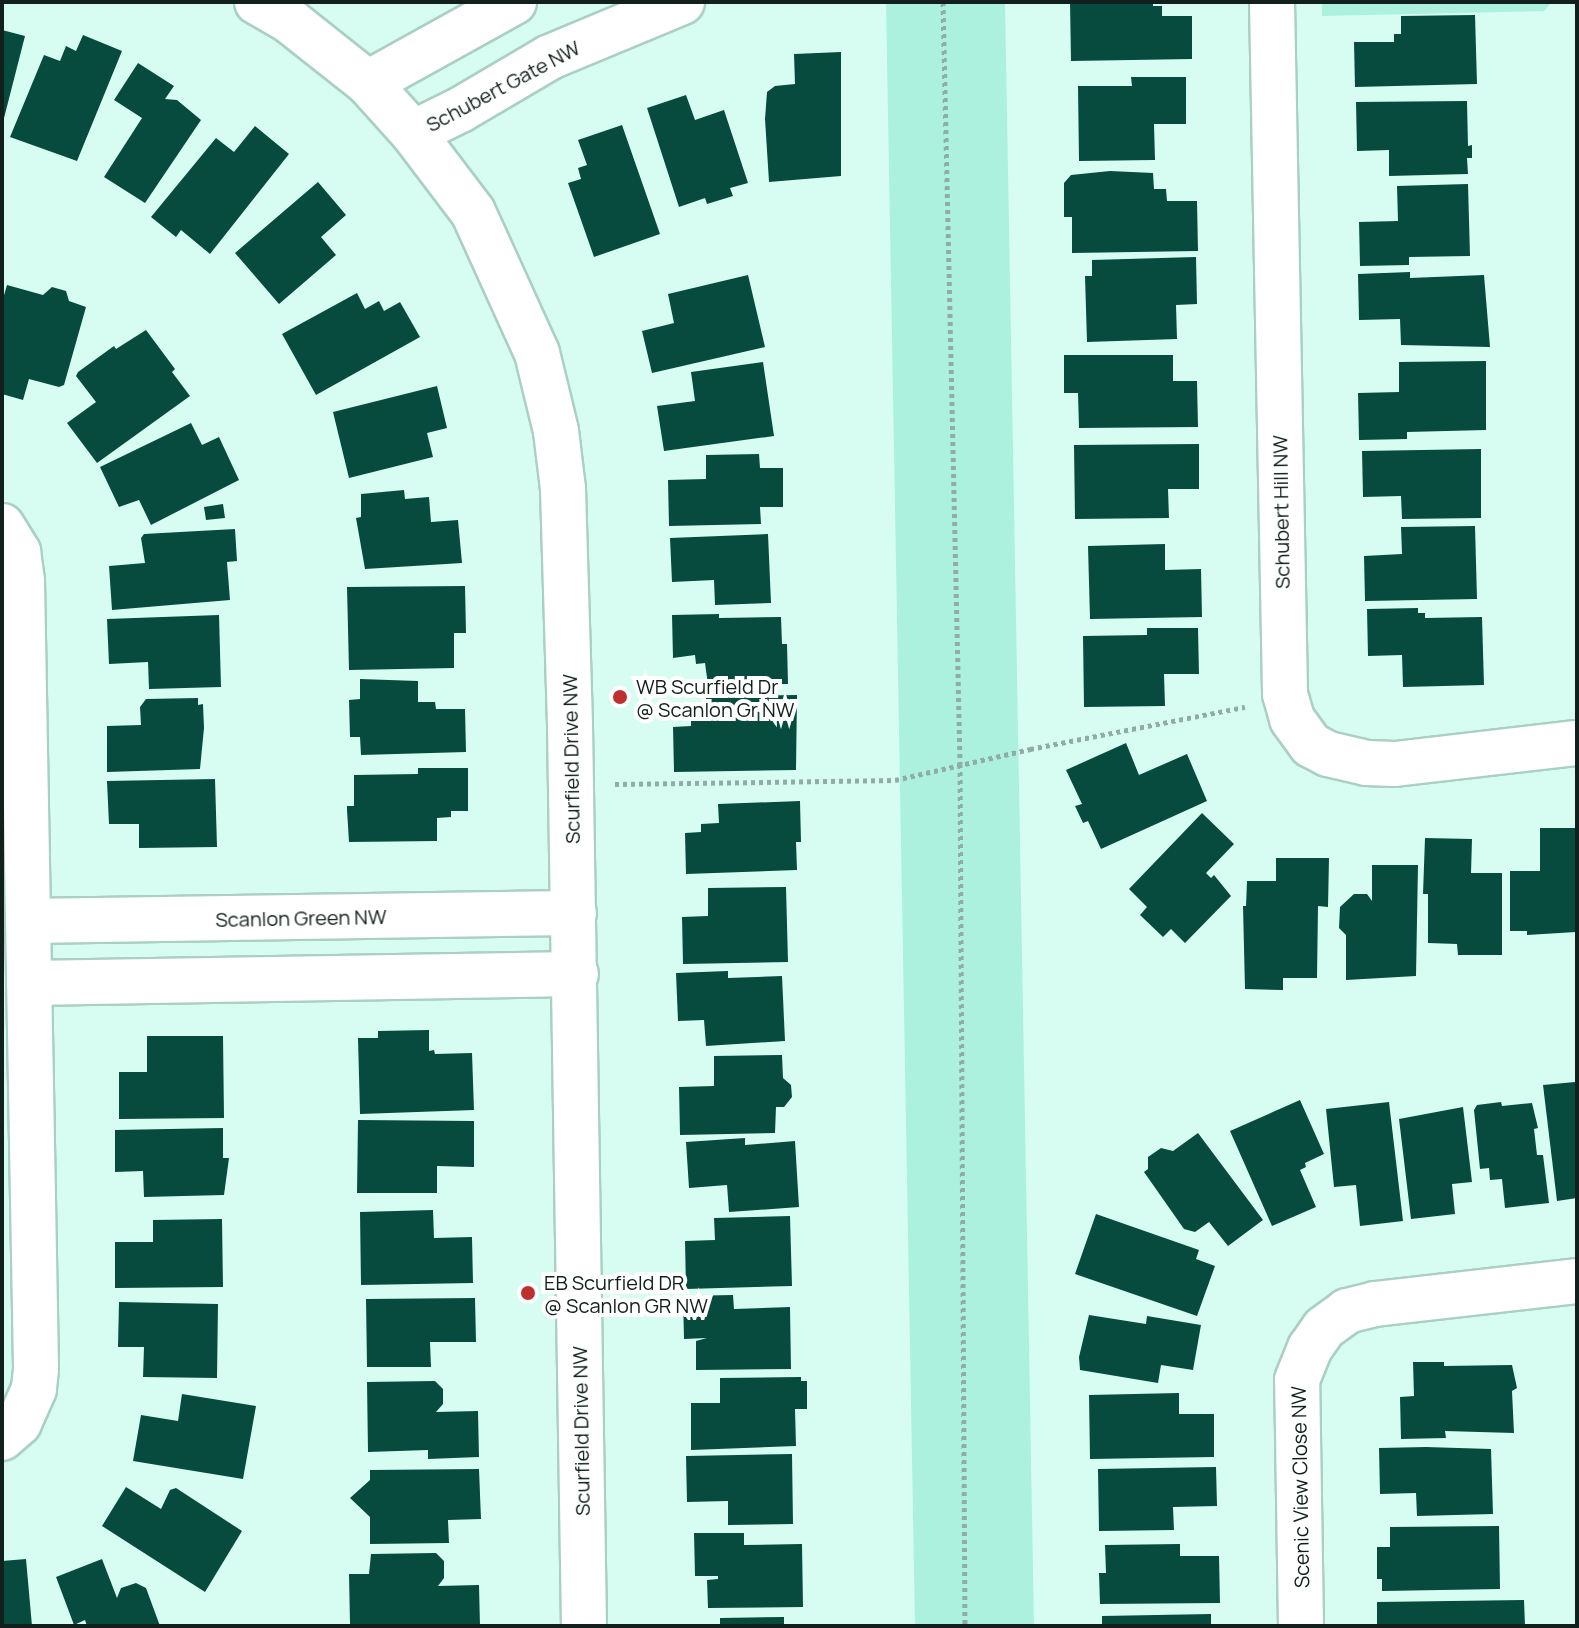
<!DOCTYPE html>
<html>
<head>
<meta charset="utf-8">
<style>
	body { margin:0 }
	#map { position:relative; width:1579px; height:1628px; overflow:hidden; background:#d7fdf2; font-family:Manrope,sans-serif }
	div>[style] { position:absolute }
	.green>* { inset:0; background:#abf1de }
	.building>* { inset:0; background:#064b3e }
	.path>* { height:5px; margin-top:-2.5px; transform-origin:0; background:repeating-linear-gradient(90deg,#90ada5 0 4px,transparent 0 8px) }
	.roads { filter:drop-shadow(2px 0 #aacfc5) drop-shadow(-2px 0 #aacfc5) drop-shadow(0 2px #aacfc5) drop-shadow(0 -2px #aacfc5) }
	.minor>* { height:44px; margin:-22px; padding:0 22px; transform-origin:22px; border-radius:22px; background:#fff }
	.dots>* { width:22px; height:22px; translate:-50% -50%; box-sizing:border-box; border:4px solid #fff; border-radius:50% }
	span { translate:-50% -50%; white-space:nowrap; text-align:center; line-height:1.15; -webkit-text-stroke:8px #fff; paint-order:stroke }
	.street-label { font-size:20px; color:#11201c }
	.poi-label { font-size:20px; color:#11201c }
	.left { translate:0 -50%; text-align:left }
	.frame { position:absolute; inset:0; border:4px solid #11201c; pointer-events:none }
</style>
</head>
<body>
<div id="map">
	<div class="green">
		<div style="clip-path:polygon(886px 2px,1005px 2px,1034px 1626px,915px 1626px)"></div>
		<div style="clip-path:polygon(1322px 2px,1552px 2px,1544px 11px,1322px 16px)"></div>
	</div>
	<div class="building">
		<div style="clip-path:polygon(1070px 2px,1153px 2px,1153px 6px,1162px 6px,1162px 16px,1192px 16px,1192px 59px,1071px 61px)"></div>
		<div style="clip-path:polygon(1475px 15px,1477px 84px,1355px 87px,1354px 42px,1394px 42px,1394px 34px,1401px 34px,1401px 16px)"></div>
		<div style="clip-path:polygon(2px 30px,25px 36px,3px 122px,2px 122px)"></div>
		<div style="clip-path:polygon(83px 35px,122px 51px,77px 161px,10px 137px,44px 55px,60px 61px,66px 46px,76px 51px)"></div>
		<div style="clip-path:polygon(841px 52px,841px 176px,769px 182px,765px 119px,767px 92px,775px 86px,795px 84px,794px 54px)"></div>
		<div style="clip-path:polygon(138px 63px,174px 86px,165px 99px,177px 100px,201px 120px,145px 203px,104px 177px,142px 118px,114px 100px)"></div>
		<div style="clip-path:polygon(1131px 77px,1186px 77px,1186px 124px,1154px 124px,1155px 160px,1079px 161px,1078px 86px,1132px 86px)"></div>
		<div style="clip-path:polygon(686px 95px,695px 120px,724px 110px,748px 183px,730px 188px,733px 196px,707px 204px,705px 198px,679px 207px,647px 108px)"></div>
		<div style="clip-path:polygon(1467px 101px,1468px 146px,1472px 145px,1472px 158px,1467px 158px,1468px 174px,1389px 176px,1389px 150px,1357px 151px,1356px 102px)"></div>
		<div style="clip-path:polygon(622px 125px,660px 234px,594px 257px,568px 183px,581px 179px,578px 168px,587px 165px,578px 140px)"></div>
		<div style="clip-path:polygon(255px 126px,289px 154px,210px 254px,181px 230px,176px 237px,151px 217px,216px 138px,234px 152px)"></div>
		<div style="clip-path:polygon(1110px 171px,1153px 173px,1154px 189px,1166px 189px,1167px 201px,1197px 201px,1198px 251px,1072px 253px,1072px 217px,1064px 217px,1064px 183px,1071px 175px)"></div>
		<div style="clip-path:polygon(318px 182px,346px 215px,321px 237px,336px 255px,279px 304px,235px 253px)"></div>
		<div style="clip-path:polygon(1468px 184px,1470px 256px,1409px 257px,1409px 265px,1360px 266px,1359px 222px,1398px 221px,1397px 186px)"></div>
		<div style="clip-path:polygon(1196px 257px,1197px 304px,1176px 305px,1177px 339px,1087px 342px,1085px 276px,1092px 276px,1092px 260px)"></div>
		<div style="clip-path:polygon(1410px 272px,1410px 278px,1484px 275px,1490px 347px,1401px 345px,1400px 319px,1359px 320px,1358px 274px)"></div>
		<div style="clip-path:polygon(748px 275px,765px 347px,652px 373px,642px 331px,674px 323px,668px 294px)"></div>
		<div style="clip-path:polygon(7px 285px,43px 295px,52px 287px,66px 291px,69px 301px,86px 307px,64px 385px,59px 387px,29px 379px,23px 400px,2px 394px,2px 302px)"></div>
		<div style="clip-path:polygon(357px 293px,365px 309px,379px 301px,384px 311px,400px 302px,420px 337px,316px 395px,282px 334px)"></div>
		<div style="clip-path:polygon(146px 330px,175px 369px,172px 372px,190px 396px,97px 463px,67px 423px,96px 402px,76px 376px,78px 372px,114px 346px,116px 349px)"></div>
		<div style="clip-path:polygon(1064px 355px,1173px 355px,1173px 381px,1197px 381px,1198px 427px,1079px 428px,1078px 393px,1064px 393px)"></div>
		<div style="clip-path:polygon(1486px 361px,1486px 430px,1407px 432px,1407px 439px,1359px 440px,1358px 393px,1399px 392px,1399px 362px)"></div>
		<div style="clip-path:polygon(763px 362px,774px 436px,664px 451px,657px 406px,695px 401px,691px 372px)"></div>
		<div style="clip-path:polygon(437px 386px,447px 428px,427px 433px,433px 457px,349px 478px,333px 412px)"></div>
		<div style="clip-path:polygon(191px 423px,202px 445px,219px 437px,239px 480px,151px 525px,139px 500px,119px 507px,100px 467px)"></div>
		<div style="clip-path:polygon(1199px 444px,1199px 489px,1168px 489px,1169px 518px,1075px 519px,1074px 445px)"></div>
		<div style="clip-path:polygon(1481px 449px,1481px 518px,1402px 519px,1401px 496px,1363px 497px,1362px 451px)"></div>
		<div style="clip-path:polygon(759px 454px,760px 468px,783px 468px,783px 507px,760px 507px,761px 524px,669px 526px,668px 480px,706px 479px,706px 455px)"></div>
		<div style="clip-path:polygon(404px 490px,405px 499px,429px 497px,431px 522px,458px 520px,462px 563px,365px 569px,356px 518px,361px 517px,361px 494px)"></div>
		<div style="clip-path:polygon(223px 504px,225px 518px,206px 520px,204px 507px)"></div>
		<div style="clip-path:polygon(1475px 526px,1477px 599px,1365px 601px,1364px 556px,1402px 554px,1401px 527px)"></div>
		<div style="clip-path:polygon(235px 529px,237px 561px,227px 562px,230px 600px,112px 610px,109px 566px,145px 563px,141px 538px,144px 534px)"></div>
		<div style="clip-path:polygon(768px 534px,771px 603px,715px 605px,714px 580px,672px 582px,670px 538px)"></div>
		<div style="clip-path:polygon(1165px 544px,1165px 570px,1201px 569px,1202px 617px,1090px 619px,1088px 546px)"></div>
		<div style="clip-path:polygon(465px 586px,466px 633px,454px 633px,454px 668px,349px 670px,347px 587px)"></div>
		<div style="clip-path:polygon(1418px 608px,1418px 613px,1425px 613px,1425px 618px,1482px 617px,1484px 685px,1403px 687px,1402px 655px,1368px 656px,1367px 609px)"></div>
		<div style="clip-path:polygon(719px 614px,719px 618px,781px 617px,782px 644px,787px 644px,788px 684px,708px 685px,705px 663px,696px 664px,695px 655px,673px 658px,672px 615px)"></div>
		<div style="clip-path:polygon(219px 615px,221px 687px,149px 689px,148px 662px,109px 664px,107px 619px)"></div>
		<div style="clip-path:polygon(1147px 628px,1198px 628px,1199px 674px,1164px 674px,1165px 706px,1084px 707px,1083px 636px,1147px 635px)"></div>
		<div style="clip-path:polygon(360px 679px,418px 681px,418px 702px,435px 702px,436px 709px,465px 709px,466px 752px,361px 755px,360px 737px,350px 737px,349px 700px,360px 699px)"></div>
		<div style="clip-path:polygon(797px 695px,796px 770px,674px 772px,673px 727px,691px 726px,691px 716px,706px 715px,706px 696px)"></div>
		<div style="clip-path:polygon(198px 698px,198px 705px,203px 704px,204px 728px,200px 769px,107px 772px,107px 726px,141px 725px,140px 707px,146px 699px)"></div>
		<div style="clip-path:polygon(1126px 743px,1139px 775px,1187px 754px,1207px 801px,1101px 849px,1088px 821px,1083px 823px,1075px 806px,1082px 804px,1066px 770px)"></div>
		<div style="clip-path:polygon(418px 768px,468px 768px,468px 811px,451px 811px,451px 817px,437px 818px,437px 841px,349px 842px,347px 810px,347px 806px,354px 806px,354px 775px,418px 774px)"></div>
		<div style="clip-path:polygon(215px 779px,217px 847px,139px 848px,139px 824px,109px 824px,107px 781px)"></div>
		<div style="clip-path:polygon(800px 801px,801px 842px,796px 842px,797px 870px,686px 874px,685px 833px,701px 832px,701px 824px,719px 823px,718px 804px)"></div>
		<div style="clip-path:polygon(1202px 813px,1234px 844px,1206px 873px,1211px 878px,1214px 875px,1231px 896px,1185px 943px,1171px 929px,1163px 937px,1140px 915px,1147px 907px,1129px 889px)"></div>
		<div style="clip-path:polygon(1540px 828px,1577px 828px,1576px 932px,1527px 935px,1527px 931px,1510px 931px,1510px 871px,1540px 871px)"></div>
		<div style="clip-path:polygon(1425px 838px,1472px 839px,1471px 873px,1502px 873px,1502px 955px,1458px 955px,1457px 944px,1428px 943px,1428px 894px,1423px 894px)"></div>
		<div style="clip-path:polygon(1276px 858px,1329px 858px,1328px 907px,1318px 906px,1317px 978px,1283px 978px,1283px 990px,1245px 989px,1243px 906px,1246px 906px,1247px 881px,1276px 881px)"></div>
		<div style="clip-path:polygon(1372px 865px,1418px 865px,1416px 976px,1346px 980px,1346px 935px,1339px 928px,1340px 907px,1354px 894px,1367px 894px,1372px 901px)"></div>
		<div style="clip-path:polygon(786px 887px,788px 962px,683px 964px,682px 917px,708px 916px,708px 888px)"></div>
		<div style="clip-path:polygon(728px 971px,728px 978px,782px 976px,785px 1041px,706px 1046px,704px 1020px,678px 1021px,676px 973px)"></div>
		<div style="clip-path:polygon(429px 1030px,429px 1051px,434px 1050px,435px 1054px,472px 1053px,474px 1110px,360px 1114px,358px 1038px,378px 1038px,378px 1031px)"></div>
		<div style="clip-path:polygon(147px 1036px,223px 1036px,224px 1118px,119px 1119px,119px 1072px,147px 1072px)"></div>
		<div style="clip-path:polygon(782px 1055px,783px 1078px,791px 1085px,792px 1097px,784px 1107px,776px 1107px,775px 1133px,680px 1135px,679px 1087px,714px 1086px,714px 1056px)"></div>
		<div style="clip-path:polygon(1575px 1082px,1577px 1198px,1557px 1201px,1543px 1085px)"></div>
		<div style="clip-path:polygon(1300px 1100px,1324px 1154px,1305px 1163px,1306px 1167px,1300px 1170px,1316px 1207px,1272px 1226px,1230px 1131px)"></div>
		<div style="clip-path:polygon(1389px 1102px,1403px 1221px,1360px 1226px,1356px 1185px,1334px 1187px,1326px 1109px)"></div>
		<div style="clip-path:polygon(1501px 1102px,1502px 1106px,1532px 1103px,1538px 1128px,1534px 1129px,1537px 1155px,1543px 1155px,1549px 1203px,1505px 1208px,1502px 1179px,1490px 1180px,1489px 1168px,1480px 1169px,1474px 1110px,1477px 1105px)"></div>
		<div style="clip-path:polygon(1463px 1107px,1472px 1182px,1452px 1184px,1455px 1214px,1411px 1219px,1399px 1119px)"></div>
		<div style="clip-path:polygon(358px 1120px,474px 1121px,474px 1167px,437px 1166px,437px 1193px,357px 1193px)"></div>
		<div style="clip-path:polygon(223px 1128px,223px 1158px,229px 1158px,224px 1195px,144px 1197px,143px 1171px,115px 1172px,115px 1130px)"></div>
		<div style="clip-path:polygon(1198px 1133px,1263px 1220px,1228px 1246px,1209px 1222px,1195px 1232px,1184px 1229px,1144px 1172px,1148px 1169px,1148px 1157px,1161px 1148px,1173px 1151px)"></div>
		<div style="clip-path:polygon(745px 1138px,745px 1145px,795px 1141px,799px 1207px,729px 1212px,727px 1185px,689px 1188px,686px 1142px)"></div>
		<div style="clip-path:polygon(433px 1210px,434px 1238px,472px 1237px,473px 1283px,361px 1285px,360px 1212px)"></div>
		<div style="clip-path:polygon(1096px 1214px,1199px 1250px,1196px 1259px,1215px 1266px,1197px 1316px,1075px 1274px)"></div>
		<div style="clip-path:polygon(790px 1216px,792px 1286px,686px 1289px,685px 1241px,715px 1240px,714px 1218px)"></div>
		<div style="clip-path:polygon(222px 1219px,223px 1287px,115px 1288px,115px 1242px,153px 1242px,153px 1220px)"></div>
		<div style="clip-path:polygon(733px 1295px,734px 1309px,790px 1307px,791px 1369px,696px 1370px,696px 1341px,707px 1338px,684px 1339px,683px 1296px)"></div>
		<div style="clip-path:polygon(475px 1298px,476px 1342px,430px 1342px,431px 1367px,367px 1367px,366px 1299px)"></div>
		<div style="clip-path:polygon(119px 1302px,218px 1304px,217px 1378px,143px 1377px,144px 1347px,118px 1347px)"></div>
		<div style="clip-path:polygon(1089px 1315px,1146px 1324px,1147px 1316px,1201px 1325px,1193px 1370px,1161px 1365px,1158px 1383px,1080px 1370px,1079px 1357px)"></div>
		<div style="clip-path:polygon(1413px 1362px,1444px 1362px,1444px 1366px,1512px 1365px,1517px 1388px,1512px 1391px,1514px 1433px,1445px 1431px,1446px 1438px,1401px 1439px,1400px 1397px,1414px 1396px)"></div>
		<div style="clip-path:polygon(801px 1377px,801px 1381px,807px 1381px,807px 1409px,795px 1409px,796px 1446px,691px 1450px,691px 1403px,720px 1403px,720px 1378px)"></div>
		<div style="clip-path:polygon(435px 1381px,443px 1389px,443px 1404px,436px 1412px,478px 1411px,479px 1457px,428px 1459px,428px 1450px,368px 1452px,367px 1382px)"></div>
		<div style="clip-path:polygon(1179px 1393px,1179px 1414px,1214px 1414px,1214px 1457px,1090px 1459px,1089px 1395px)"></div>
		<div style="clip-path:polygon(182px 1394px,256px 1406px,243px 1479px,133px 1461px,141px 1415px,178px 1421px)"></div>
		<div style="clip-path:polygon(1426px 1447px,1491px 1449px,1493px 1514px,1417px 1516px,1416px 1493px,1380px 1494px,1379px 1448px)"></div>
		<div style="clip-path:polygon(792px 1454px,793px 1524px,728px 1525px,728px 1501px,687px 1502px,686px 1456px)"></div>
		<div style="clip-path:polygon(1216px 1467px,1217px 1506px,1173px 1507px,1174px 1530px,1099px 1531px,1098px 1469px)"></div>
		<div style="clip-path:polygon(479px 1469px,481px 1519px,448px 1520px,449px 1543px,370px 1544px,370px 1517px,350px 1498px,370px 1480px,370px 1470px)"></div>
		<div style="clip-path:polygon(126px 1487px,161px 1509px,170px 1490px,176px 1488px,242px 1531px,205px 1592px,102px 1526px)"></div>
		<div style="clip-path:polygon(1499px 1526px,1500px 1589px,1382px 1591px,1382px 1579px,1377px 1579px,1377px 1547px,1390px 1547px,1390px 1527px)"></div>
		<div style="clip-path:polygon(694px 1533px,744px 1533px,744px 1545px,802px 1544px,803px 1607px,708px 1608px,707px 1580px,718px 1579px,718px 1576px,695px 1576px)"></div>
		<div style="clip-path:polygon(1180px 1544px,1180px 1556px,1219px 1556px,1220px 1603px,1100px 1604px,1099px 1573px,1106px 1573px,1105px 1545px)"></div>
		<div style="clip-path:polygon(436px 1553px,444px 1561px,444px 1578px,438px 1586px,479px 1585px,480px 1626px,350px 1624px,349px 1574px,369px 1574px,371px 1554px)"></div>
		<div style="clip-path:polygon(26px 1559px,32px 1626px,2px 1626px,2px 1561px)"></div>
		<div style="clip-path:polygon(102px 1559px,117px 1598px,121px 1588px,136px 1583px,146px 1588px,160px 1626px,87px 1626px,85px 1620px,74px 1625px,56px 1577px)"></div>
		<div style="clip-path:polygon(1524px 1600px,1525px 1626px,1377px 1626px,1377px 1602px)"></div>
		<div style="clip-path:polygon(1211px 1614px,1211px 1626px,1102px 1626px,1102px 1616px)"></div>
		<div style="clip-path:polygon(784px 1617px,784px 1626px,720px 1626px,720px 1618px)"></div>
	</div>
	<div class="path">
		<div style="left:943px;top:2px;width:762px;rotate:88.72deg"></div>
		<div style="left:960px;top:764px;width:862px;rotate:89.67deg"></div>
		<div style="left:615px;top:784px;width:280px;rotate:-0.8deg"></div>
		<div style="left:895px;top:780px;width:139px;rotate:-12.9deg"></div>
		<div style="left:1030px;top:749px;width:219px;rotate:-11.1deg"></div>
	</div>
	<div class="roads">
		<div class="minor">
			<div style="left:257px;top:2px;width:39px;rotate:30deg"></div>
			<div style="left:291px;top:22px;width:98px;rotate:38.4deg"></div>
			<div style="left:368px;top:83px;width:67px;rotate:48deg"></div>
			<div style="left:413px;top:133px;width:99px;rotate:52.8deg"></div>
			<div style="left:473px;top:212px;width:155px;rotate:65.6deg"></div>
			<div style="left:537px;top:353px;width:80px;rotate:76.3deg"></div>
			<div style="left:556px;top:431px;width:58px;rotate:83.1deg"></div>
			<div style="left:563px;top:489px;width:237px;rotate:88.3deg"></div>
			<div style="left:570px;top:726px;width:900px;rotate:89.11deg"></div>
			<div style="left:1272px;top:2px;width:692px;rotate:88.92deg"></div>
			<div style="left:1285px;top:694px;width:26px;rotate:74deg"></div>
			<div style="left:1292px;top:719px;width:32px;rotate:54deg"></div>
			<div style="left:1311px;top:745px;width:19px;rotate:28deg"></div>
			<div style="left:1328px;top:754px;width:39px;rotate:13deg"></div>
			<div style="left:1366px;top:763px;width:29px;rotate:2deg"></div>
			<div style="left:1395px;top:764px;width:183px;rotate:-6.6deg"></div>
			<div style="left:368px;top:83px;width:167px;rotate:-29deg"></div>
			<div style="left:413px;top:133px;width:52px;rotate:-26.1deg"></div>
			<div style="left:460px;top:110px;width:104px;rotate:-30.5deg"></div>
			<div style="left:550px;top:57px;width:143px;rotate:-22.6deg"></div>
			<div style="left:2px;top:526px;width:31px;rotate:58deg"></div>
			<div style="left:18px;top:552px;width:29px;rotate:82deg"></div>
			<div style="left:22px;top:581px;width:788px;rotate:88.98deg"></div>
			<div style="left:36px;top:1369px;width:20px;rotate:96deg"></div>
			<div style="left:34px;top:1389px;width:37px;rotate:114deg"></div>
			<div style="left:19px;top:1423px;width:23px;rotate:139deg"></div>
			<div style="left:28px;top:921px;width:546px;rotate:-0.84deg"></div>
			<div style="left:29px;top:983px;width:547px;rotate:-0.94deg"></div>
			<div style="left:1301px;top:1626px;width:246px;rotate:-90.9deg"></div>
			<div style="left:1297px;top:1380px;width:35px;rotate:-68deg"></div>
			<div style="left:1310px;top:1348px;width:24px;rotate:-55deg"></div>
			<div style="left:1324px;top:1328px;width:29px;rotate:-36deg"></div>
			<div style="left:1347px;top:1311px;width:29px;rotate:-14deg"></div>
			<div style="left:1375px;top:1304px;width:203px;rotate:-6.5deg"></div>
		</div>
	</div>
	<div class="dots">
		<div style="left:620px;top:697px;background:#be2f2f"></div>
		<div style="left:528px;top:1293px;background:#be2f2f"></div>
	</div>
	<div class="street-label">
		<span style="left:503px;top:86px;rotate:-28deg">Schubert Gate NW</span>
		<span style="left:1281px;top:512px;rotate:-91deg">Schubert Hill NW</span>
		<span style="left:571px;top:759px;rotate:-91deg">Scurfield Drive NW</span>
		<span style="left:301px;top:918px;rotate:-1deg">Scanlon Green NW</span>
		<span style="left:581px;top:1431px;rotate:-91deg">Scurfield Drive NW</span>
		<span style="left:1300px;top:1487px;rotate:-91deg">Scenic View Close NW</span>
	</div>
	<div class="poi-label">
		<span class="left" style="left:636px;top:698px">WB Scurfield Dr<br>@ Scanlon Gr NW</span>
		<span class="left" style="left:544px;top:1294px">EB Scurfield DR<br>@ Scanlon GR NW</span>
	</div>
	<div class="frame"></div>
</div>
</body>
</html>
